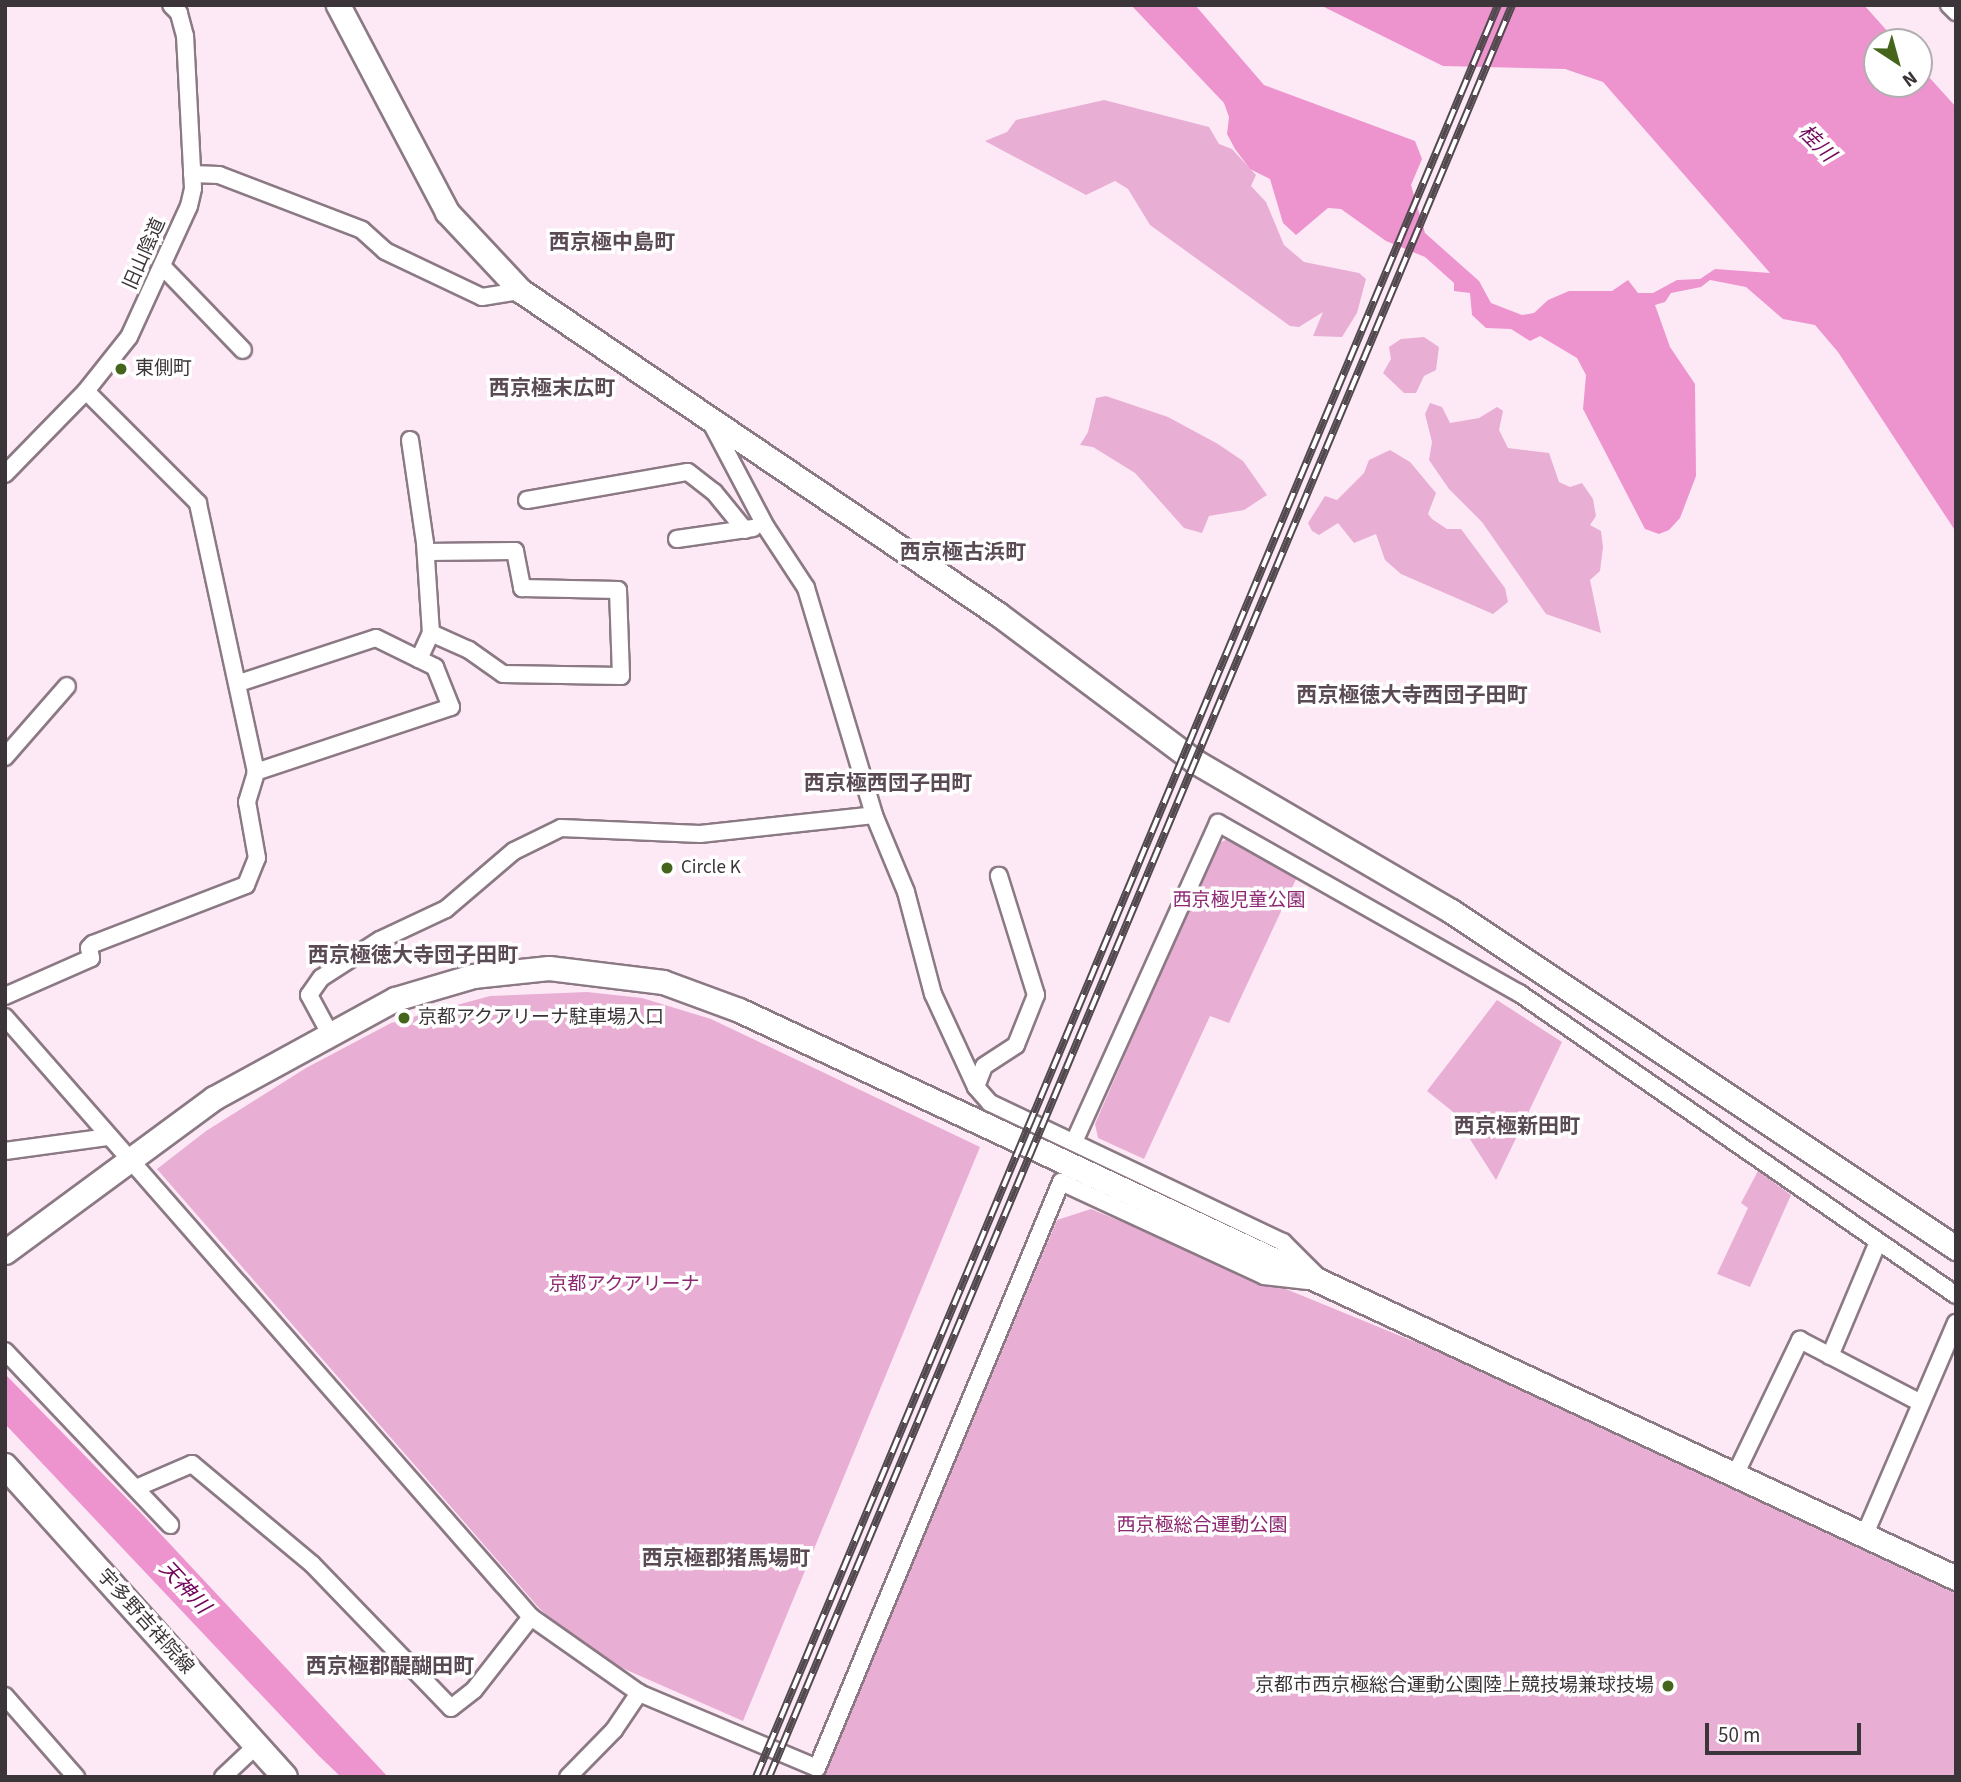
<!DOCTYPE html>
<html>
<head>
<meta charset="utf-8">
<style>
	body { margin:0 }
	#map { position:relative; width:1961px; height:1782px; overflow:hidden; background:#fde9f6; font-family:"Source Sans 3","Noto Sans JP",sans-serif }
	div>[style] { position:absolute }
	.green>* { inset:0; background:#e9aed4 }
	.water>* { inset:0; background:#ed94cf }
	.roads { filter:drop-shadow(2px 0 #8b7984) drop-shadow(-2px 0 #8b7984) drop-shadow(0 2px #8b7984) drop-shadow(0 -2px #8b7984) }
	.street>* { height:16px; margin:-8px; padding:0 8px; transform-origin:8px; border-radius:8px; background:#fff }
	.secondary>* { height:23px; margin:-11.5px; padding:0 11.5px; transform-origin:11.5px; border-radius:11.5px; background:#fff }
	.primary>* { height:24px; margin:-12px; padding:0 12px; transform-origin:12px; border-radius:12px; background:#fff }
	.rail>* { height:8px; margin-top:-4px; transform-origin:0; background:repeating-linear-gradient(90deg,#fff 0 16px,#51494e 0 32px); box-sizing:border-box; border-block:2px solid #51494e }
	.dots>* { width:19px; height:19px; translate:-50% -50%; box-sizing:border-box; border:4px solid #fff; border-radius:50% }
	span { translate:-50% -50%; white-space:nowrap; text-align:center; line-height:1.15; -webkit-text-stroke:7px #fff; paint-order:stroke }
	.street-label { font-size:19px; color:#3b3438 }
	.poi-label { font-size:19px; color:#3b3438 }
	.left { translate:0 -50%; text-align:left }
	.right { translate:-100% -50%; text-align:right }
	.park-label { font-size:19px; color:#8d2772 }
	.water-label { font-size:21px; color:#72055a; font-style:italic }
	.neighbourhood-label { font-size:21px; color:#5a4a54; font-weight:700 }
	.frame { position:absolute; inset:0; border:7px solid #3b3438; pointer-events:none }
	.north { position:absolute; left:1863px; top:28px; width:70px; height:70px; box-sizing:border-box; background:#fff; border:2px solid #b1aeaf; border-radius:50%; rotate:144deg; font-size:19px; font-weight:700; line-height:28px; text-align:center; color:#3b3438 }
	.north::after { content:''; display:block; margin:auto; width:24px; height:32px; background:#44651b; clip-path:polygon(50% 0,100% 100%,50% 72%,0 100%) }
	.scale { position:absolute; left:1705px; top:1723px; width:156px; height:32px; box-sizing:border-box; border:4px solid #3b3438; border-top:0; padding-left:9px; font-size:21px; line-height:24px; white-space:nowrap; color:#3b3438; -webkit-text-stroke:5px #fff; paint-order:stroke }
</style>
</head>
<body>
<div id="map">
	<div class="green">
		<div style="clip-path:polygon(1104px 100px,1209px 127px,1219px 144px,1232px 149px,1256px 175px,1251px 186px,1266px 202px,1284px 245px,1304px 262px,1359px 273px,1366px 279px,1357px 313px,1342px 337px,1313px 336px,1323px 312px,1299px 327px,1290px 326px,1150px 225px,1128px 189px,1115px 181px,1086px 195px,985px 141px,1007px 132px,1016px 120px)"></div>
		<div style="clip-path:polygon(1424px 337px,1439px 347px,1436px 370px,1424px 376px,1416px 393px,1404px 393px,1383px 373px,1391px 359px,1389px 347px,1401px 339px)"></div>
		<div style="clip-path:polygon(1106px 396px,1168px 417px,1218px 444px,1243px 461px,1267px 495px,1244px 510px,1209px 516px,1202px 533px,1184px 528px,1135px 473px,1093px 447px,1080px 445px,1088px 432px,1096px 398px)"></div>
		<div style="clip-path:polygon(1430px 403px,1442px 407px,1450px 423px,1479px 418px,1497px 407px,1503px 411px,1499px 430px,1508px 448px,1549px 453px,1559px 482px,1570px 487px,1582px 483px,1593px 499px,1596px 516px,1590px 525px,1601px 531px,1603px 547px,1600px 571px,1590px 580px,1601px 633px,1546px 614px,1482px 522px,1449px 489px,1429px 460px,1432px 442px,1425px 414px)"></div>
		<div style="clip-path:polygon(1390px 450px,1410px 462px,1436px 493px,1428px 514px,1432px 519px,1447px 529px,1461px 529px,1505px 588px,1508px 602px,1493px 614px,1401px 574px,1385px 560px,1376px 534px,1354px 543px,1338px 523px,1319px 535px,1312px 531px,1308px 523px,1325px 496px,1337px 500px,1364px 473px,1369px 460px)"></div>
		<div style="clip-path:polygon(1228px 839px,1297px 877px,1229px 1023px,1210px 1016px,1144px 1159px,1098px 1138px,1095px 1124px,1217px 844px)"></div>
		<div style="clip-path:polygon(587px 992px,642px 998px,711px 1019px,980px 1147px,743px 1721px,622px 1668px,577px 1641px,539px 1608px,157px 1169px,206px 1131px,306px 1068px,391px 1023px,490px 996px)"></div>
		<div style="clip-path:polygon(1497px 1000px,1562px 1042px,1496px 1180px,1452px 1111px,1427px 1091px)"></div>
		<div style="clip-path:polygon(1758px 1171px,1791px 1195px,1750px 1287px,1717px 1274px,1748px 1208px,1741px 1203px)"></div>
		<div style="clip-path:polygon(1091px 1209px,1425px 1346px,1956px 1594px,1956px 1777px,824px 1777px,1057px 1220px)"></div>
	</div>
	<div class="water">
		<div style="clip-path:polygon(1131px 5px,1195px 5px,1264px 85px,1415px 141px,1422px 159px,1411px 185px,1425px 233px,1479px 281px,1491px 303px,1522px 315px,1534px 313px,1548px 300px,1569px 291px,1612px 291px,1628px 280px,1638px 293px,1653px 293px,1677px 280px,1700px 279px,1715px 269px,1770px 273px,1603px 82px,1565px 69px,1443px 66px,1320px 5px,1864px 5px,1897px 42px,1877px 42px,1877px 84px,1919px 84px,1919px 66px,1956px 107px,1956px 532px,1838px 352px,1815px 325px,1783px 319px,1746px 287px,1710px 280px,1701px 287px,1671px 293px,1665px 302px,1655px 305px,1670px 347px,1695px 384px,1696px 476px,1680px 518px,1669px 530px,1659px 534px,1645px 529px,1583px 409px,1586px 375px,1577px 358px,1540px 336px,1530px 341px,1511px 329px,1486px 328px,1472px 315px,1470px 293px,1454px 291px,1454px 283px,1425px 257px,1386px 241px,1341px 209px,1328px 208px,1296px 235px,1283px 223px,1270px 179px,1250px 169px,1235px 149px,1227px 134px,1229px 117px,1224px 103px)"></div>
		<div style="clip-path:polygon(5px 1374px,140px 1512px,388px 1777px,341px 1777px,319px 1756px,5px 1424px)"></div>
	</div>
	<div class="roads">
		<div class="street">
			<div style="left:1949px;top:5px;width:10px;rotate:45deg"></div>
			<div style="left:192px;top:174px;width:27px;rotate:2deg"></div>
			<div style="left:219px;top:175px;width:153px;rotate:21deg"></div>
			<div style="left:362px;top:230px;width:31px;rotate:42deg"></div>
			<div style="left:385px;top:251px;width:107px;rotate:25.4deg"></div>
			<div style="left:482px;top:297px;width:39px;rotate:-9deg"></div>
			<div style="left:163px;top:267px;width:115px;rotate:46.1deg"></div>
			<div style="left:708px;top:417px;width:124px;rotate:62.2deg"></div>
			<div style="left:766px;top:527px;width:73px;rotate:56.7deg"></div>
			<div style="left:806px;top:588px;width:237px;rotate:73.3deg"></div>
			<div style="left:874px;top:815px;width:83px;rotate:67.4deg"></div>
			<div style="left:906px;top:892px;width:106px;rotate:75.2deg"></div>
			<div style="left:933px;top:994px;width:102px;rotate:65.2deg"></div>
			<div style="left:976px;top:1087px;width:21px;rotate:49deg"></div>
			<div style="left:990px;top:1103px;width:324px;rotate:25.4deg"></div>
			<div style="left:1283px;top:1242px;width:47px;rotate:45deg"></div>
			<div style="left:410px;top:440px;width:104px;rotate:81.7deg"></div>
			<div style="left:425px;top:543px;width:90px;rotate:86.2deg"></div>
			<div style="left:431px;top:633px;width:29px;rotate:115deg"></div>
			<div style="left:5px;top:474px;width:116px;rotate:-45.7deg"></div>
			<div style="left:86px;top:391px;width:69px;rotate:-51.5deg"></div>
			<div style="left:129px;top:337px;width:144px;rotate:-65.4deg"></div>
			<div style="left:189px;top:206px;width:18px;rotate:-77deg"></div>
			<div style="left:193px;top:188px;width:152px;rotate:-93deg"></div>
			<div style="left:185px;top:36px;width:24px;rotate:-105deg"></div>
			<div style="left:179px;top:13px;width:11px;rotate:-135deg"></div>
			<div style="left:527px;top:500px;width:163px;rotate:-9.9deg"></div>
			<div style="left:688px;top:472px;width:33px;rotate:38deg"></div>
			<div style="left:714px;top:492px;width:49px;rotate:50.8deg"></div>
			<div style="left:677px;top:539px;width:77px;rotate:-8.2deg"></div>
			<div style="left:426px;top:552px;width:89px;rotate:-0.6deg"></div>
			<div style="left:515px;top:551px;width:38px;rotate:79deg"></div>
			<div style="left:522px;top:588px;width:96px;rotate:1.2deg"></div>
			<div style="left:618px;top:590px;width:86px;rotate:88deg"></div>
			<div style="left:621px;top:676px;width:118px;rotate:-179deg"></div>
			<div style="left:503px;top:674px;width:42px;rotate:-144.8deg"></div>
			<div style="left:469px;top:650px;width:42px;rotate:-155.9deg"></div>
			<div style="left:239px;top:683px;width:144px;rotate:-18.2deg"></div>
			<div style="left:376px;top:638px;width:66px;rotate:26.2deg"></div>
			<div style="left:435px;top:667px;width:43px;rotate:68.2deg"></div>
			<div style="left:451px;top:707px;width:206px;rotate:161.6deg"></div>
			<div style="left:5px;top:757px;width:94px;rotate:-48.9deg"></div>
			<div style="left:5px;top:996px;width:94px;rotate:-23.8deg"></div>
			<div style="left:91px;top:958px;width:10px;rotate:-101deg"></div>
			<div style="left:89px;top:948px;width:6px;rotate:-45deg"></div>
			<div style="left:93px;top:944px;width:164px;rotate:-21.1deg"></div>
			<div style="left:246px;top:885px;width:29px;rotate:-68deg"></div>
			<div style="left:257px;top:858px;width:57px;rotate:-100.1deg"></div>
			<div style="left:247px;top:802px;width:31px;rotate:-73deg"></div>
			<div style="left:256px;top:772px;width:275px;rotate:-102.2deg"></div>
			<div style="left:198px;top:503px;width:158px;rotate:-135deg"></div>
			<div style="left:5px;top:1017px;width:798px;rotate:48.76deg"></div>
			<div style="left:531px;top:1617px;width:132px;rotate:35.1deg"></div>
			<div style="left:639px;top:1693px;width:193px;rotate:22.8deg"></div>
			<div style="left:817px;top:1768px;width:635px;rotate:-67.39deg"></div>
			<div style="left:1061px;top:1182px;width:224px;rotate:24.8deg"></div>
			<div style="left:1264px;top:1276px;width:44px;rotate:6.5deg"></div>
			<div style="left:329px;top:1032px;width:42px;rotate:-118.4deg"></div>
			<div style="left:309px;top:995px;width:21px;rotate:-55deg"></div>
			<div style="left:321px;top:978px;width:70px;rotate:-32.8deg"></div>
			<div style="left:380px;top:940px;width:73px;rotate:-25.2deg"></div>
			<div style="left:446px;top:909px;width:89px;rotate:-40.5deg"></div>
			<div style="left:514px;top:851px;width:52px;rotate:-26.1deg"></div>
			<div style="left:561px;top:828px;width:139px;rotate:2.5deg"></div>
			<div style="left:700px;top:834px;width:175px;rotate:-6.2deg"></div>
			<div style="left:976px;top:1087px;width:22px;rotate:-69deg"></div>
			<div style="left:984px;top:1066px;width:38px;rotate:-33deg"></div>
			<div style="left:1016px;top:1045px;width:54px;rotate:-68.2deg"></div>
			<div style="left:1036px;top:995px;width:125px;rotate:-107.3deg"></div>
			<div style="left:1074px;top:1142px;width:350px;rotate:-65.7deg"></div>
			<div style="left:1218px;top:823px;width:346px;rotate:29.5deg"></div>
			<div style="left:1519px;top:993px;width:531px;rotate:34.65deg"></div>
			<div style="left:5px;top:1151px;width:105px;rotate:-7.7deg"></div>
			<div style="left:5px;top:1351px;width:240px;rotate:46.5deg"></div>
			<div style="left:1830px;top:1356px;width:124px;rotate:-67.2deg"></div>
			<div style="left:1736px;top:1473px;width:148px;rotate:-64.3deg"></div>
			<div style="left:1800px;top:1340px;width:134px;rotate:27.5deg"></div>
			<div style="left:136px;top:1488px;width:61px;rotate:-23.2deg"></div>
			<div style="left:192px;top:1464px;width:156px;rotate:39.8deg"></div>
			<div style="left:312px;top:1564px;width:200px;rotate:46deg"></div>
			<div style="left:451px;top:1708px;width:29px;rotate:-38deg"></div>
			<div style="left:474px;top:1690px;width:93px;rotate:-52deg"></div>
			<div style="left:1865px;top:1534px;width:230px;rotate:-66.7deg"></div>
			<div style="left:5px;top:1696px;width:108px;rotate:48.8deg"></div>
			<div style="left:223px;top:1777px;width:47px;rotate:-43.3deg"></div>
			<div style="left:568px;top:1777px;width:66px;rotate:-45.6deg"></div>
			<div style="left:614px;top:1730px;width:45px;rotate:-56deg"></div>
		</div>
		<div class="secondary">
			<div style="left:338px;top:5px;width:234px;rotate:62.2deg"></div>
			<div style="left:447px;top:212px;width:108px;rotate:46.9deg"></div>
			<div style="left:521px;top:291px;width:576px;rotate:34.1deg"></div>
			<div style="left:998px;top:614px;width:247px;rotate:36.8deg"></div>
			<div style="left:1196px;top:762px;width:295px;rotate:30.3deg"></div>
			<div style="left:1451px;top:911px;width:607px;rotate:33.72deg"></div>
			<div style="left:5px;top:1252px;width:260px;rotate:-36.4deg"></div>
			<div style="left:214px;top:1098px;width:206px;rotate:-28.7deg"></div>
			<div style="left:395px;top:999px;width:81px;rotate:-16.4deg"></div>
			<div style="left:473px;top:976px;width:76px;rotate:-6deg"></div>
			<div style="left:549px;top:968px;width:115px;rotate:7deg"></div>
			<div style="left:663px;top:982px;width:81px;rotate:20.2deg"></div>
			<div style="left:739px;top:1010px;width:1343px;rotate:25.02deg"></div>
		</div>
		<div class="primary">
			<div style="left:5px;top:1466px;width:418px;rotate:48deg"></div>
		</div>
	</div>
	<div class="rail">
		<div style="left:756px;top:1777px;width:1921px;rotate:-67.28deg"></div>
		<div style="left:769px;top:1777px;width:1921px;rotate:-67.25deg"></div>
	</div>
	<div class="dots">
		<div style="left:121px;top:369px;background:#44651b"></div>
		<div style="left:667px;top:868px;background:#44651b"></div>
		<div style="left:404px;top:1018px;background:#44651b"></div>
		<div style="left:1668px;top:1686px;background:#44651b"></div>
	</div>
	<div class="street-label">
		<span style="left:145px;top:254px;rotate:-66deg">旧山陰道</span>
		<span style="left:145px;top:1622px;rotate:48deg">宇多野吉祥院線</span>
	</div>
	<div class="poi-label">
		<span class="left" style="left:135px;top:369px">東側町</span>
		<span class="left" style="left:681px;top:868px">Circle K</span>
		<span class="left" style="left:418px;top:1018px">京都アクアリーナ駐車場入口</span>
		<span class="right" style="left:1654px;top:1686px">京都市西京極総合運動公園陸上競技場兼球技場</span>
	</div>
	<div class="park-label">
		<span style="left:1239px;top:901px">西京極児童公園</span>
		<span style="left:624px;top:1285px">京都アクアリーナ</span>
		<span style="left:1202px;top:1526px">西京極総合運動公園</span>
	</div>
	<div class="water-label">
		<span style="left:1817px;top:143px;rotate:45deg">桂川</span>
		<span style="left:185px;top:1587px;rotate:47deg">天神川</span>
	</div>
	<div class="neighbourhood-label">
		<span style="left:612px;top:242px">西京極中島町</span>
		<span style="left:552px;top:388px">西京極末広町</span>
		<span style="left:963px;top:552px">西京極古浜町</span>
		<span style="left:1412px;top:695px">西京極徳大寺西団子田町</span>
		<span style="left:888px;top:783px">西京極西団子田町</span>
		<span style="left:413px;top:955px">西京極徳大寺団子田町</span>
		<span style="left:1517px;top:1126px">西京極新田町</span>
		<span style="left:726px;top:1558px">西京極郡猪馬場町</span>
		<span style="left:390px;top:1666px">西京極郡醍醐田町</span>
	</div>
	<div class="frame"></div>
	<div class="north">N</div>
	<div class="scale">50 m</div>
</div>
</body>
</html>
